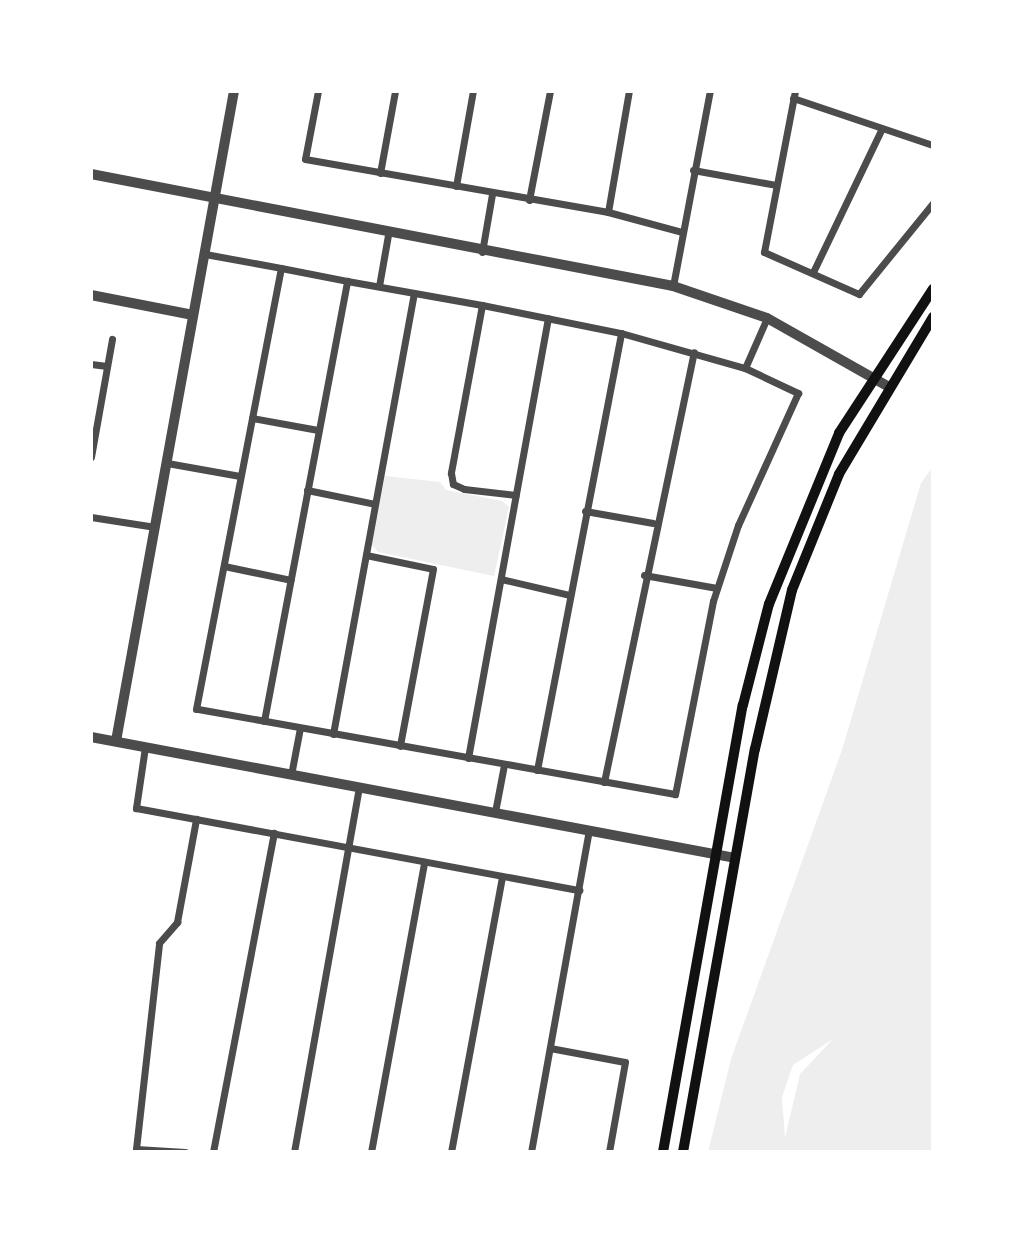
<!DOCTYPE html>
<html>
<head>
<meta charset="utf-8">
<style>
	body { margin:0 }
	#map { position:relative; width:1024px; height:1243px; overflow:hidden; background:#fff; font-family:"Varela Round",sans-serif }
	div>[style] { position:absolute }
	.green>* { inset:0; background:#eee }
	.minor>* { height:7px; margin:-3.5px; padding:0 3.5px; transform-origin:3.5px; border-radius:3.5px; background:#4c4c4c }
	.tertiary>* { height:10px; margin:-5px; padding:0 5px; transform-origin:5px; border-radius:5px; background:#4c4c4c }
	.secondary>* { height:10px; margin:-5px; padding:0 5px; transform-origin:5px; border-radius:5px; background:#111 }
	span { translate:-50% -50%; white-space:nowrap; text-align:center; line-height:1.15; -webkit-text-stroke:5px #fff; paint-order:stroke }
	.frame { position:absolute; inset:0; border:93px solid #fff; pointer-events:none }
</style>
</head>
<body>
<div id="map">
	<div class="green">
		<div style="clip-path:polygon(evenodd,933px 467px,933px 1152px,708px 1152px,731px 1059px,842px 750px,921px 483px,933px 467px,833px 1039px,800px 1074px,785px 1138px,782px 1097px,793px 1065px,833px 1039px)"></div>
		<div style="clip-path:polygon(385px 476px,440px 482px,446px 490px,502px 501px,509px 507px,494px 576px,378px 552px,372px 545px)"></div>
	</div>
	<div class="minor">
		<div style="left:318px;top:91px;width:69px;rotate:100.8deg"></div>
		<div style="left:305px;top:159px;width:308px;rotate:9.9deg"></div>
		<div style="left:608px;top:212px;width:123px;rotate:-80.2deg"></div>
		<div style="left:795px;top:91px;width:164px;rotate:100.9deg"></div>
		<div style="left:764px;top:252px;width:104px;rotate:23.9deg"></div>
		<div style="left:859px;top:294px;width:117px;rotate:-50.9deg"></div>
		<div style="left:793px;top:98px;width:148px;rotate:18.6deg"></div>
		<div style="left:693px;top:170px;width:84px;rotate:10.2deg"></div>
		<div style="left:380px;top:173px;width:83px;rotate:-79.6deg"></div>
		<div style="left:456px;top:186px;width:97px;rotate:-79.9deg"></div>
		<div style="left:529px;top:200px;width:111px;rotate:-79.1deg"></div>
		<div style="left:608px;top:212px;width:77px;rotate:15.1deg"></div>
		<div style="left:482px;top:252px;width:59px;rotate:-80.2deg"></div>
		<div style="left:205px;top:254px;width:77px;rotate:10.4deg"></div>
		<div style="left:281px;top:268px;width:67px;rotate:11.1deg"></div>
		<div style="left:347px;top:281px;width:137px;rotate:10.1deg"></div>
		<div style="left:482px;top:305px;width:142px;rotate:11.4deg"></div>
		<div style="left:621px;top:333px;width:129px;rotate:15.8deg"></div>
		<div style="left:745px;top:368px;width:59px;rotate:25.3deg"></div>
		<div style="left:798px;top:393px;width:145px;rotate:114.4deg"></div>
		<div style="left:738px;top:525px;width:80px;rotate:108.2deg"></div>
		<div style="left:713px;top:601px;width:197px;rotate:101.1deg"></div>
		<div style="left:675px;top:794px;width:486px;rotate:-169.9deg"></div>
		<div style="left:196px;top:709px;width:449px;rotate:-79.1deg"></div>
		<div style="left:814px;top:270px;width:157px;rotate:-64.4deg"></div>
		<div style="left:379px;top:286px;width:52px;rotate:-80deg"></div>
		<div style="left:673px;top:286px;width:198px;rotate:-79.3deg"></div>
		<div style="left:482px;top:305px;width:171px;rotate:100.5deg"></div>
		<div style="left:451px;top:473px;width:11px;rotate:80deg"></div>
		<div style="left:453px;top:484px;width:12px;rotate:24deg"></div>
		<div style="left:464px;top:489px;width:52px;rotate:6.6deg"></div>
		<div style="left:91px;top:364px;width:16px;rotate:7deg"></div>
		<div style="left:745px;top:368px;width:55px;rotate:-66.3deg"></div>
		<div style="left:252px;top:418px;width:67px;rotate:10.3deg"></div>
		<div style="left:91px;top:457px;width:120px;rotate:-79.9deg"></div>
		<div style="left:167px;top:463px;width:74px;rotate:10.1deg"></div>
		<div style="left:307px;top:490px;width:69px;rotate:11.6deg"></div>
		<div style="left:585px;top:511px;width:69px;rotate:10deg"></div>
		<div style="left:91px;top:517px;width:65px;rotate:8.9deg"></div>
		<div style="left:366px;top:555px;width:68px;rotate:11.8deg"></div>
		<div style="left:433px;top:569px;width:180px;rotate:100.6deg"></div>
		<div style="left:224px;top:566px;width:68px;rotate:11.8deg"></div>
		<div style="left:644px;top:575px;width:74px;rotate:10.1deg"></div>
		<div style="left:501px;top:579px;width:71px;rotate:13.1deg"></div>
		<div style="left:264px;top:721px;width:448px;rotate:-79.3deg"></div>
		<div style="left:333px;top:734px;width:448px;rotate:-79.6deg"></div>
		<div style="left:145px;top:747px;width:62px;rotate:98.4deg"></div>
		<div style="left:136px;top:808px;width:451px;rotate:10.5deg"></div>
		<div style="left:468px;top:758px;width:447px;rotate:-79.7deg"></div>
		<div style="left:537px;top:770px;width:445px;rotate:-79.1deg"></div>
		<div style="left:291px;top:775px;width:48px;rotate:-79.2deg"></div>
		<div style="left:604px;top:782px;width:439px;rotate:-78.2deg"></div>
		<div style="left:495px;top:812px;width:48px;rotate:-79.2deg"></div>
		<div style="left:550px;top:1048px;width:76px;rotate:10.6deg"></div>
		<div style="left:625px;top:1062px;width:91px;rotate:100.1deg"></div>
		<div style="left:185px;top:1152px;width:49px;rotate:-176.5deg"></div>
		<div style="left:136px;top:1149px;width:207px;rotate:-83.6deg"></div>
		<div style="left:159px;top:943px;width:28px;rotate:-49deg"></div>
		<div style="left:177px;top:922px;width:105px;rotate:-79.5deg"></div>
		<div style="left:213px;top:1152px;width:325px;rotate:-79.2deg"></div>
		<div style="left:294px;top:1152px;width:370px;rotate:-79.9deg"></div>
		<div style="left:371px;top:1152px;width:295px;rotate:-79.6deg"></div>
		<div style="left:451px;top:1152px;width:280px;rotate:-79.5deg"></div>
		<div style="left:531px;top:1152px;width:328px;rotate:-79.8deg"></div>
	</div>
	<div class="tertiary">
		<div style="left:91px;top:174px;width:593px;rotate:10.89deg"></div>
		<div style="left:673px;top:286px;width:99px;rotate:18.8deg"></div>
		<div style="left:767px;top:318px;width:138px;rotate:29.5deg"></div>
		<div style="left:91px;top:295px;width:104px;rotate:11.1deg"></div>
		<div style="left:91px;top:737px;width:655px;rotate:10.64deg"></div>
		<div style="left:116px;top:741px;width:661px;rotate:-79.71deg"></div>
	</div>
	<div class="secondary">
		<div style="left:663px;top:1152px;width:454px;rotate:-79.9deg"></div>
		<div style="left:743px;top:705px;width:104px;rotate:-75.6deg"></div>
		<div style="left:769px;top:604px;width:185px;rotate:-67.7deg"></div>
		<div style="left:839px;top:433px;width:172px;rotate:-56.9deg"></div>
		<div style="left:683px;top:1152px;width:409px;rotate:-79.9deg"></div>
		<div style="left:755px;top:749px;width:163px;rotate:-76.9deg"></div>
		<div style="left:792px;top:590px;width:125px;rotate:-67.9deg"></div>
		<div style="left:839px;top:474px;width:183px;rotate:-59.1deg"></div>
	</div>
	<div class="frame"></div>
</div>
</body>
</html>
